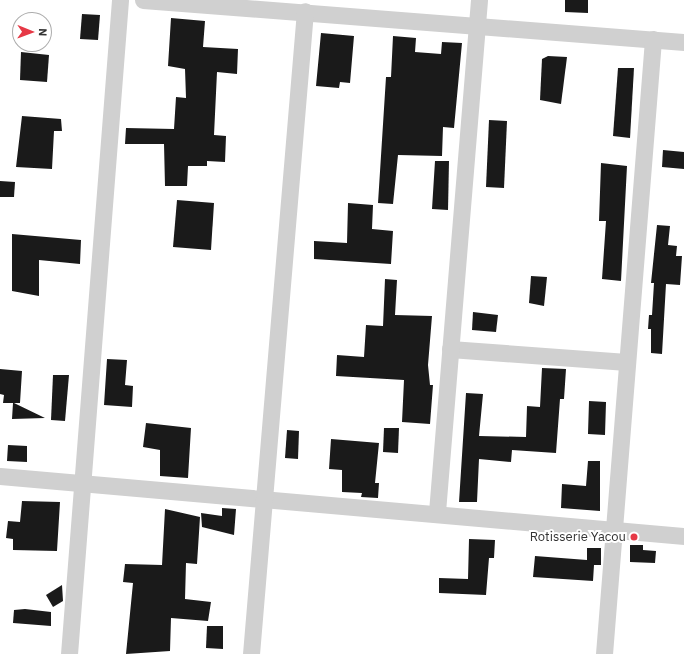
<!DOCTYPE html>
<html>
<head>
<meta charset="utf-8">
<style>
	body { margin:0 }
	#map { position:relative; width:684px; height:654px; overflow:hidden; background:#fff; font-family:"IBM Plex Sans",sans-serif }
	div>[style] { position:absolute }
	.building>* { inset:0; background:#1a1a1a }
	.minor>* { height:17px; margin:-8.5px; padding:0 8.5px; transform-origin:8.5px; border-radius:8.5px; background:#d0d0d0 }
	.dots>* { width:11px; height:11px; translate:-50% -50%; box-sizing:border-box; border:2px solid #fff; border-radius:50% }
	span { translate:-50% -50%; white-space:nowrap; text-align:center; line-height:1.15; -webkit-text-stroke:4px #fff; paint-order:stroke }
	.poi-label { font-size:13px; color:#333 }
	.right { translate:-100% -50%; text-align:right }
	.north { position:absolute; left:12px; top:12px; width:40px; height:40px; box-sizing:border-box; background:#fff; border:1px solid #adadad; border-radius:50%; rotate:91deg; font-size:11px; font-weight:700; line-height:16px; text-align:center; color:#333 }
	.north::after { content:''; display:block; margin:auto; width:14px; height:18px; background:#e63946; clip-path:polygon(50% 0,100% 100%,50% 72%,0 100%) }
</style>
</head>
<body>
<div id="map">
	<div class="building">
		<div style="clip-path:polygon(565px 0,588px 0,588px 13px,565px 12px)"></div>
		<div style="clip-path:polygon(82px 14px,100px 15px,98px 40px,80px 39px)"></div>
		<div style="clip-path:polygon(171px 18px,205px 21px,203px 47px,238px 49px,237px 74px,217px 72px,214px 135px,226px 136px,225px 162px,207px 161px,207px 166px,188px 166px,187px 186px,165px 186px,164px 144px,125px 144px,126px 128px,174px 129px,176px 97px,186px 98px,185px 69px,168px 66px)"></div>
		<div style="clip-path:polygon(321px 33px,354px 36px,350px 83px,340px 82px,339px 88px,316px 86px)"></div>
		<div style="clip-path:polygon(393px 36px,416px 38px,415px 52px,441px 54px,442px 42px,462px 43px,454px 128px,443px 127px,442px 156px,398px 155px,393px 204px,378px 203px,386px 77px,391px 77px)"></div>
		<div style="clip-path:polygon(21px 52px,49px 55px,47px 82px,20px 80px)"></div>
		<div style="clip-path:polygon(548px 56px,567px 57px,561px 104px,540px 100px,542px 59px)"></div>
		<div style="clip-path:polygon(618px 68px,634px 68px,630px 138px,613px 136px)"></div>
		<div style="clip-path:polygon(22px 116px,61px 119px,62px 131px,54px 131px,52px 169px,16px 167px)"></div>
		<div style="clip-path:polygon(489px 120px,507px 121px,504px 188px,486px 187px)"></div>
		<div style="clip-path:polygon(663px 150px,684px 152px,684px 169px,662px 167px)"></div>
		<div style="clip-path:polygon(435px 161px,449px 161px,448px 210px,432px 209px)"></div>
		<div style="clip-path:polygon(601px 163px,627px 166px,621px 281px,602px 279px,606px 221px,599px 221px)"></div>
		<div style="clip-path:polygon(0 181px,15px 182px,14px 197px,0 197px)"></div>
		<div style="clip-path:polygon(177px 200px,214px 203px,211px 250px,173px 247px)"></div>
		<div style="clip-path:polygon(348px 203px,373px 205px,372px 229px,393px 231px,391px 264px,314px 259px,314px 241px,347px 243px)"></div>
		<div style="clip-path:polygon(657px 225px,670px 226px,668px 245px,677px 246px,676px 256px,682px 256px,680px 285px,666px 284px,662px 354px,651px 353px,651px 329px,648px 329px,649px 315px,652px 315px,654px 283px,651px 283px)"></div>
		<div style="clip-path:polygon(12px 234px,81px 240px,80px 264px,39px 260px,39px 296px,12px 291px)"></div>
		<div style="clip-path:polygon(531px 276px,547px 277px,544px 306px,529px 303px)"></div>
		<div style="clip-path:polygon(385px 279px,397px 280px,395px 315px,432px 316px,428px 365px,430px 385px,433px 385px,430px 424px,402px 422px,404px 380px,336px 376px,337px 355px,364px 357px,366px 325px,383px 326px)"></div>
		<div style="clip-path:polygon(473px 312px,498px 315px,496px 332px,472px 330px)"></div>
		<div style="clip-path:polygon(107px 359px,127px 360px,125px 385px,133px 386px,132px 407px,104px 405px)"></div>
		<div style="clip-path:polygon(542px 368px,566px 369px,564px 399px,560px 399px,556px 453px,512px 450px,511px 462px,479px 459px,477px 502px,459px 502px,466px 393px,483px 394px,479px 436px,526px 437px,527px 406px,540px 407px)"></div>
		<div style="clip-path:polygon(0 369px,22px 371px,20px 403px,14px 403px,45px 418px,12px 419px,13px 403px,3px 403px,4px 395px,0 394px)"></div>
		<div style="clip-path:polygon(53px 375px,69px 375px,65px 421px,51px 420px)"></div>
		<div style="clip-path:polygon(589px 401px,606px 402px,605px 435px,588px 434px)"></div>
		<div style="clip-path:polygon(146px 423px,191px 428px,188px 478px,160px 476px,160px 450px,143px 447px)"></div>
		<div style="clip-path:polygon(384px 428px,399px 428px,398px 453px,383px 452px)"></div>
		<div style="clip-path:polygon(287px 430px,299px 431px,298px 459px,285px 458px)"></div>
		<div style="clip-path:polygon(331px 439px,379px 443px,375px 483px,379px 483px,378px 498px,361px 497px,362px 493px,342px 492px,342px 470px,329px 469px)"></div>
		<div style="clip-path:polygon(8px 445px,27px 446px,27px 462px,7px 461px)"></div>
		<div style="clip-path:polygon(588px 461px,600px 461px,600px 511px,561px 508px,562px 484px,586px 486px)"></div>
		<div style="clip-path:polygon(22px 501px,60px 502px,57px 551px,13px 550px,13px 539px,6px 538px,8px 521px,20px 522px)"></div>
		<div style="clip-path:polygon(222px 508px,236px 509px,234px 535px,202px 527px,201px 513px,222px 516px)"></div>
		<div style="clip-path:polygon(165px 509px,200px 517px,197px 564px,186px 563px,185px 599px,211px 602px,208px 621px,171px 618px,170px 651px,126px 654px,133px 583px,123px 582px,125px 564px,162px 565px)"></div>
		<div style="clip-path:polygon(469px 539px,495px 540px,494px 558px,489px 558px,486px 595px,439px 593px,439px 578px,468px 579px)"></div>
		<div style="clip-path:polygon(630px 545px,643px 545px,643px 550px,656px 551px,655px 563px,630px 562px)"></div>
		<div style="clip-path:polygon(587px 548px,601px 548px,601px 565px,594px 565px,593px 581px,533px 577px,535px 556px,587px 560px)"></div>
		<div style="clip-path:polygon(62px 585px,63px 601px,53px 607px,46px 595px)"></div>
		<div style="clip-path:polygon(25px 609px,51px 612px,51px 626px,13px 623px,14px 610px)"></div>
		<div style="clip-path:polygon(207px 626px,223px 626px,223px 649px,206px 648px)"></div>
	</div>
	<div class="minor">
		<div style="left:143px;top:0;width:543px;rotate:4.44deg"></div>
		<div style="left:450px;top:349px;width:177px;rotate:4.2deg"></div>
		<div style="left:0;top:476px;width:687px;rotate:5.01deg"></div>
		<div style="left:437px;top:512px;width:514px;rotate:-85.31deg"></div>
		<div style="left:69px;top:654px;width:656px;rotate:-85.54deg"></div>
		<div style="left:251px;top:654px;width:645px;rotate:-85.2deg"></div>
		<div style="left:604px;top:654px;width:617px;rotate:-85.44deg"></div>
	</div>
	<div class="dots">
		<div style="left:634px;top:537px;background:#e63946"></div>
	</div>
	<div class="poi-label">
		<span class="right" style="left:626px;top:537px">Rotisserie Yacou</span>
	</div>
	<div class="north">N</div>
</div>
</body>
</html>
